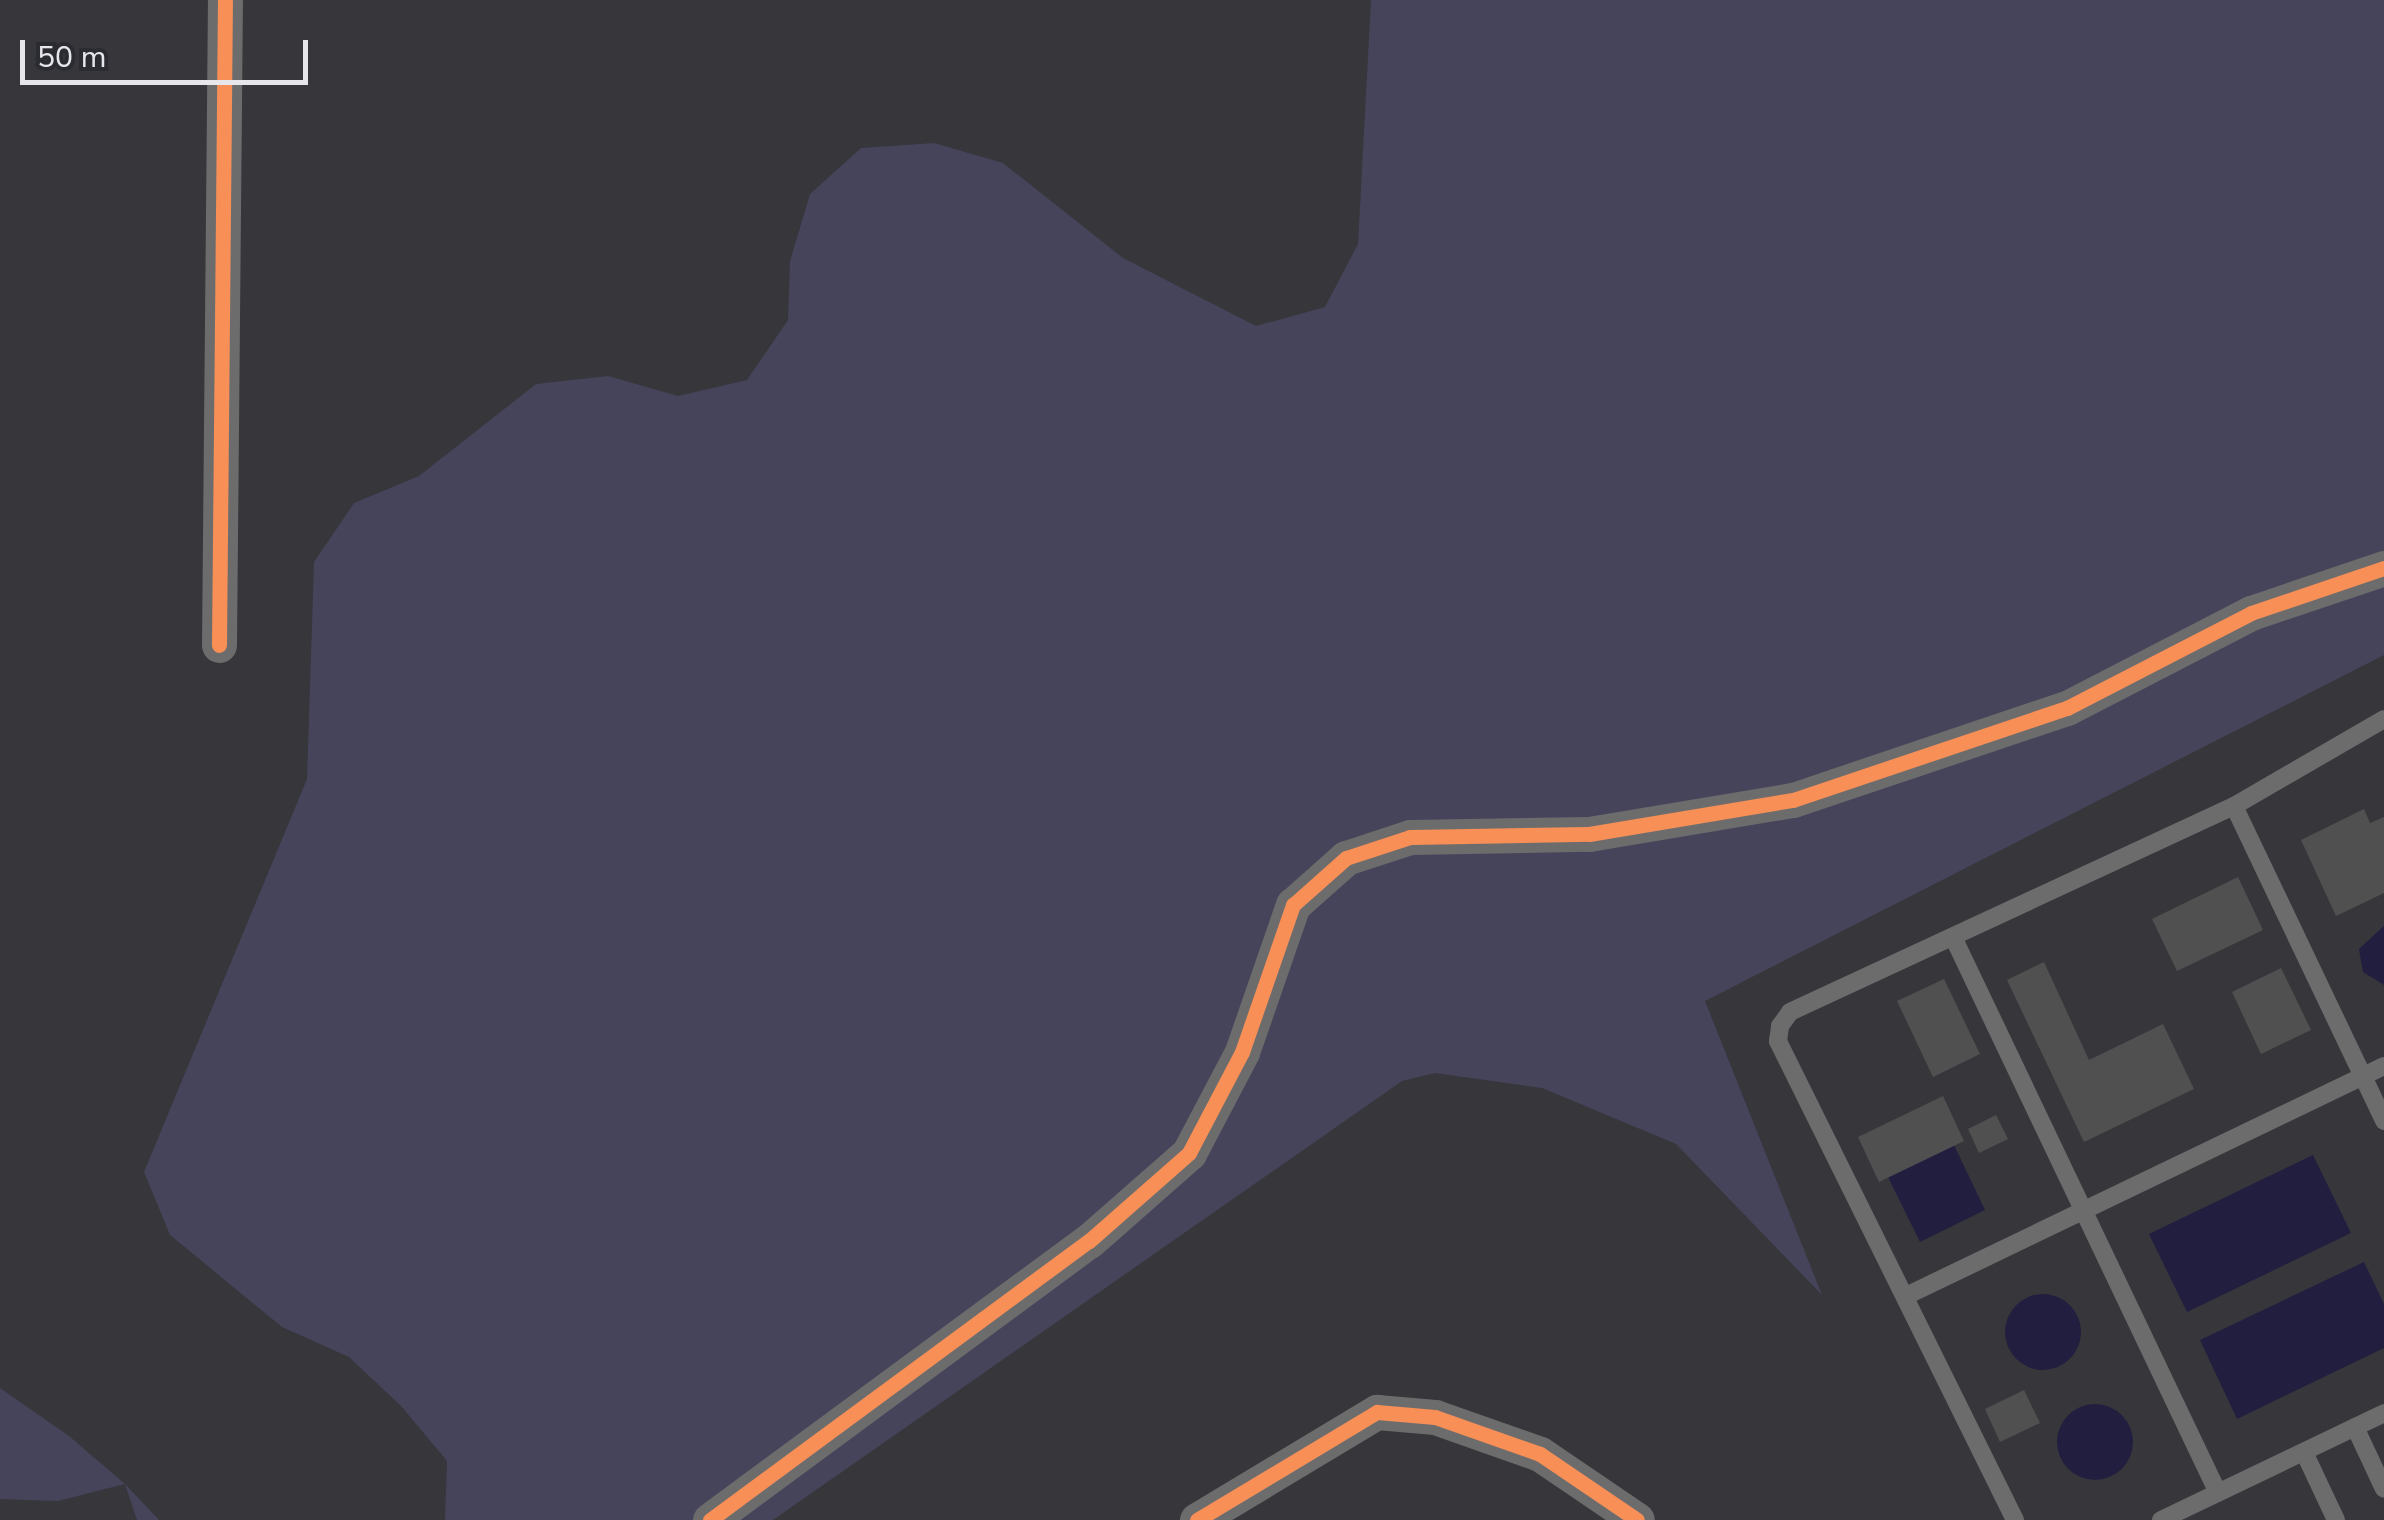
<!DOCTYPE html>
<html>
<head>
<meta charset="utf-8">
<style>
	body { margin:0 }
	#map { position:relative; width:2384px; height:1520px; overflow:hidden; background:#36363b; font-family:"Nunito Sans",sans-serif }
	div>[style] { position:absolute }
	.green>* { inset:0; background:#45445a }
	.water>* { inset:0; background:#221e40 }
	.round { border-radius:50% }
	.building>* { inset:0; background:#515051 }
	.service>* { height:18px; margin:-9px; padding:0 9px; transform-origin:9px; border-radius:9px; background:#6c6c6d }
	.minor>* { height:35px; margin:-17.5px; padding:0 17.5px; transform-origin:17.5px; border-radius:17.5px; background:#6c6c6d }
	.cycleway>* { height:15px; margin:-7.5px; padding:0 7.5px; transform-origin:7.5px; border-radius:7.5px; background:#f78f57 }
	span { translate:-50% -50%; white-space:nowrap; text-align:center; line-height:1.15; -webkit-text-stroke:8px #2b2b32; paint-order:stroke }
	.scale { position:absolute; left:20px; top:40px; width:288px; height:45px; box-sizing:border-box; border:5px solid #e6e6eb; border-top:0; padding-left:12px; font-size:30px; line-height:35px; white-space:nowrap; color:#e6e6eb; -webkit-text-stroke:8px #2b2b32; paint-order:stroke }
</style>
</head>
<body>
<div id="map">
	<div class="green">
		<div style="clip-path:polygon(1371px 0,2384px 0,2384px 655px,1705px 1001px,1822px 1295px,1676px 1144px,1542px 1088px,1435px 1073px,1402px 1081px,773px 1520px,445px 1520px,447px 1461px,401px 1406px,349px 1357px,282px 1327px,170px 1235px,144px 1172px,307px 779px,314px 562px,354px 503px,419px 476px,536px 384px,608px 376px,678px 396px,747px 380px,788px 320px,790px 261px,810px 194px,861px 148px,934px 143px,1003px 163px,1123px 258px,1256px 326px,1325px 307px,1358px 244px)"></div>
		<div style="clip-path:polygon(0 1388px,69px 1436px,125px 1484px,159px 1520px,137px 1520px,125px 1484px,58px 1501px,0 1499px)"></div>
	</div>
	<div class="water">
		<div style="clip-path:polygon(2384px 926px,2384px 985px,2363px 972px,2359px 949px)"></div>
		<div style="clip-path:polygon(1954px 1145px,1985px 1210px,1920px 1242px,1888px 1177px)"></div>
		<div style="clip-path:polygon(2313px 1155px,2351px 1233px,2187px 1312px,2149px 1234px)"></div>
		<div style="clip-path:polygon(2364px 1262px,2384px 1304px,2384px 1348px,2237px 1419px,2200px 1340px)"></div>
		<div class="round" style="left:2005px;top:1294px;width:76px;height:76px"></div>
		<div class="round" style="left:2057px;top:1404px;width:76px;height:76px"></div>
	</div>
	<div class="building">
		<div style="clip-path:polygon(2364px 809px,2370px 823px,2384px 817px,2384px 893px,2336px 916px,2301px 840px)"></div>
		<div style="clip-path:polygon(2238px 877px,2263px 930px,2177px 971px,2152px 919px)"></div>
		<div style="clip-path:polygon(2044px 962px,2089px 1060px,2163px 1024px,2194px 1089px,2084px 1142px,2007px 980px)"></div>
		<div style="clip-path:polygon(2281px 968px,2311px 1030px,2261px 1054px,2232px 992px)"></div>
		<div style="clip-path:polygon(1944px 979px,1980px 1054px,1933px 1077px,1897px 1001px)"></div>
		<div style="clip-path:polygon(1943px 1096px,1964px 1141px,1879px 1182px,1858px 1137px)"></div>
		<div style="clip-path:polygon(1996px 1115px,2008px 1139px,1979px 1153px,1968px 1129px)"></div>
		<div style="clip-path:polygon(2024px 1390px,2040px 1423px,2000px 1442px,1985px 1409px)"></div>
	</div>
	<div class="service">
		<div style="left:2234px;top:806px;width:349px;rotate:64.5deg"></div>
		<div style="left:1955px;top:941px;width:611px;rotate:64.52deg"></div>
		<div style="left:1908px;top:1295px;width:528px;rotate:-25.69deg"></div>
		<div style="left:2355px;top:1427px;width:68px;rotate:64.9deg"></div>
		<div style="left:2304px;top:1452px;width:75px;rotate:64.8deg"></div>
		<div style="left:2015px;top:1520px;width:534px;rotate:-116.33deg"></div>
		<div style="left:1778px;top:1041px;width:15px;rotate:-82deg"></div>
		<div style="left:1780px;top:1026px;width:17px;rotate:-54deg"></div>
		<div style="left:1790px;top:1012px;width:489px;rotate:-24.9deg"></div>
		<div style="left:2234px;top:806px;width:173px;rotate:-30.1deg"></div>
		<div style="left:2161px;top:1520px;width:247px;rotate:-25.6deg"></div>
	</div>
	<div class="minor">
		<div style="left:219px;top:645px;width:645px;rotate:-89.47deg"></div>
		<div style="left:710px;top:1520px;width:471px;rotate:-36.4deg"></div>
		<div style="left:1089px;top:1241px;width:133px;rotate:-41.3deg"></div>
		<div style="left:1189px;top:1153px;width:114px;rotate:-62.3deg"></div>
		<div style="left:1242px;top:1052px;width:156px;rotate:-70.9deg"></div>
		<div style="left:1293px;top:905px;width:71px;rotate:-41.6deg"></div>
		<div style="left:1346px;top:858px;width:67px;rotate:-18.2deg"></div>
		<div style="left:1410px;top:837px;width:179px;rotate:-1deg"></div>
		<div style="left:1589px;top:834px;width:207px;rotate:-9.5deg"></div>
		<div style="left:1793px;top:800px;width:289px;rotate:-18.6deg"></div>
		<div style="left:2067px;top:708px;width:207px;rotate:-27.3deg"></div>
		<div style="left:2251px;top:613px;width:140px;rotate:-18.7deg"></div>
		<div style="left:1197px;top:1520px;width:210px;rotate:-31deg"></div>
		<div style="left:1377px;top:1412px;width:58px;rotate:4.9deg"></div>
		<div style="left:1435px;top:1417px;width:111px;rotate:19.4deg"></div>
		<div style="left:1540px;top:1454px;width:117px;rotate:34.2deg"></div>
	</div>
	<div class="cycleway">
		<div style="left:219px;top:645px;width:645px;rotate:-89.47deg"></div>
		<div style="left:710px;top:1520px;width:471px;rotate:-36.4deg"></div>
		<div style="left:1089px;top:1241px;width:133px;rotate:-41.3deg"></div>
		<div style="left:1189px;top:1153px;width:114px;rotate:-62.3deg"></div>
		<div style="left:1242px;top:1052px;width:156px;rotate:-70.9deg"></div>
		<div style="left:1293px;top:905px;width:71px;rotate:-41.6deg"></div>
		<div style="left:1346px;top:858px;width:67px;rotate:-18.2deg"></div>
		<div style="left:1410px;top:837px;width:179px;rotate:-1deg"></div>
		<div style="left:1589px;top:834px;width:207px;rotate:-9.5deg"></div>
		<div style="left:1793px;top:800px;width:289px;rotate:-18.6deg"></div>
		<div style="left:2067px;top:708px;width:207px;rotate:-27.3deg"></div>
		<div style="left:2251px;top:613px;width:140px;rotate:-18.7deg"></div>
		<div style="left:1197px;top:1520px;width:210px;rotate:-31deg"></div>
		<div style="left:1377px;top:1412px;width:58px;rotate:4.9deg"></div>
		<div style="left:1435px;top:1417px;width:111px;rotate:19.4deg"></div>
		<div style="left:1540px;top:1454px;width:117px;rotate:34.2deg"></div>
	</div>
	<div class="scale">50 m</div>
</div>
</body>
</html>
